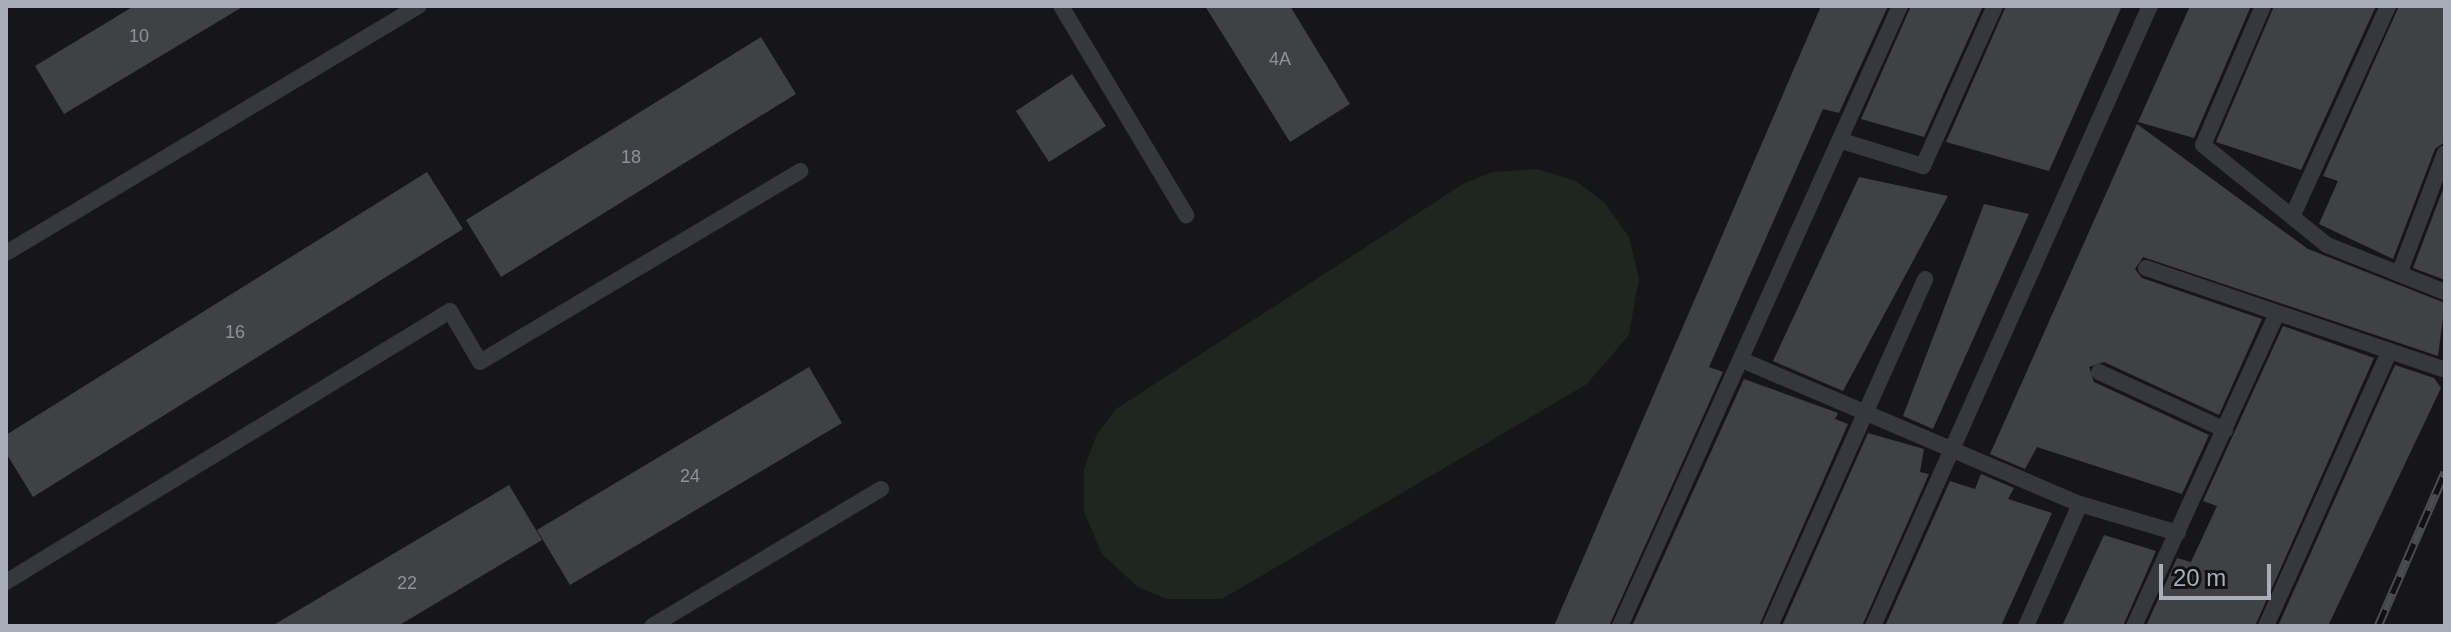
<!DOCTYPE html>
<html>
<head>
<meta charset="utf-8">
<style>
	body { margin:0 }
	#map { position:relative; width:2451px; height:632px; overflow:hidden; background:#161618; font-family:Arial,sans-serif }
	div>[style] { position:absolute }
	.green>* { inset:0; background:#1e261f }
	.building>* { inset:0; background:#404145 }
	.lane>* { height:16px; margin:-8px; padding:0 8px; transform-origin:8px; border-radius:8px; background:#37383d }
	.rail>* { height:9px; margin-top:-4.5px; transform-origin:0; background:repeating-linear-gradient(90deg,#111113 0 18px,#4a4c52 0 36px); box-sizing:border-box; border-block:2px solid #4a4c52 }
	span { translate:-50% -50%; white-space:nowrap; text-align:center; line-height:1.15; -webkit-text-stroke:6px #111113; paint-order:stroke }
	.number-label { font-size:18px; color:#8e929b }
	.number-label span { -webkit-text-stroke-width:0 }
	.frame { position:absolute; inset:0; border:8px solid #a8adb8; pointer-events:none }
	.scale { position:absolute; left:2159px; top:564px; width:112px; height:36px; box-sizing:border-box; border:4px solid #a8adb8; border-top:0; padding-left:10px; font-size:24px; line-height:28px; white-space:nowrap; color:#a8adb8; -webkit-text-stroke:6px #111113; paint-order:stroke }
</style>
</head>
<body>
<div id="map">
	<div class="green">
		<div style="clip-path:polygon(1537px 169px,1576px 181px,1605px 203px,1629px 237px,1639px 278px,1629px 335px,1587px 384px,1222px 599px,1167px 599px,1138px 587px,1102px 554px,1084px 512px,1084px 469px,1097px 434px,1116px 409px,1463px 184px,1492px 172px)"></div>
	</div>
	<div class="building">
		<div style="clip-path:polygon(134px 6px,244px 6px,64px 114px,35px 66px)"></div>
		<div style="clip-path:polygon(1205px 6px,1290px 6px,1350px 104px,1290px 142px)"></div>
		<div style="clip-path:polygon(1821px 6px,1888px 6px,1839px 113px,1823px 109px,1709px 367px,1723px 372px,1609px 626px,1554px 626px)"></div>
		<div style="clip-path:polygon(1911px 6px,1983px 6px,1924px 137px,1861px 119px)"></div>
		<div style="clip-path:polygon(2006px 6px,2122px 6px,2049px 171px,1946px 142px)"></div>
		<div style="clip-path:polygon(2190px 6px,2251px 6px,2194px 138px,2138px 122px)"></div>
		<div style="clip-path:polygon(2274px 6px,2376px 6px,2301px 170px,2216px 142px)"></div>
		<div style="clip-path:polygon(2399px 6px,2445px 6px,2445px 142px,2435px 149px,2393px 259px,2319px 224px,2338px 181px,2323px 176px)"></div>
		<div style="clip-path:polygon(761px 37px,796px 94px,501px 277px,466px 220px)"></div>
		<div style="clip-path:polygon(1072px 74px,1106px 126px,1049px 162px,1016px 111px)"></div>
		<div style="clip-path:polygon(2137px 124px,2308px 249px,2445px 303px,2438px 356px,2143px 257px,2135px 269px,2142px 278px,2262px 319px,2219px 415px,2104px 362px,2089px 367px,2094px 382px,2209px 435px,2182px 494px,2037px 447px,2025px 469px,1990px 454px)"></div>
		<div style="clip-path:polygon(427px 172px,463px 229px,33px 497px,6px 453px,6px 435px)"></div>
		<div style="clip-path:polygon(1859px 177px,1948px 196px,1843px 391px,1773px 361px)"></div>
		<div style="clip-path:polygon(2445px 184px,2445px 280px,2413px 268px)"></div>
		<div style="clip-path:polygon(1984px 204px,2029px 214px,1933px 429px,1903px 416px)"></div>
		<div style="clip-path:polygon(2283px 326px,2374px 358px,2255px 626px,2146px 626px,2177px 558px,2191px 562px,2217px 506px,2203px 501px)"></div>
		<div style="clip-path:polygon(2395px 365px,2434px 378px,2441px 388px,2328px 626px,2278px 626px)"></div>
		<div style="clip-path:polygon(809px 367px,842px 423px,570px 585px,537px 530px)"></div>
		<div style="clip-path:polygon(1744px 379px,1838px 413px,1835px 419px,1848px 424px,1759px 626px,1632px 626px)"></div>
		<div style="clip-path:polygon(1868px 433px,1924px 449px,1920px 472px,1929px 474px,1862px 626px,1782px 626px)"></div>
		<div style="clip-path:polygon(1981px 474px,2014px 488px,2008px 499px,2052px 513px,2001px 626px,1885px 626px,1950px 481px,1975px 489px)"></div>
		<div style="clip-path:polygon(509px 485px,542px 540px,398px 626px,272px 626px)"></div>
		<div style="clip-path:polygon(2104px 535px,2156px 551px,2123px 626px,2062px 626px)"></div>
	</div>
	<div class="lane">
		<div style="left:1061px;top:6px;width:244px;rotate:59.1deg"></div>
		<div style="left:2263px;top:6px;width:151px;rotate:113.3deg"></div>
		<div style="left:2203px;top:145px;width:159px;rotate:38.9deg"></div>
		<div style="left:2327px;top:245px;width:127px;rotate:21.7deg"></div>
		<div style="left:1842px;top:141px;width:85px;rotate:17.2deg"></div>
		<div style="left:1923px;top:166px;width:175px;rotate:-65.8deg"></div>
		<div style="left:2292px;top:217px;width:232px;rotate:-65.5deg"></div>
		<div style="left:6px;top:253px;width:481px;rotate:-30.9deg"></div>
		<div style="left:2146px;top:268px;width:313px;rotate:18.8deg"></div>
		<div style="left:2399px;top:274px;width:129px;rotate:-69.2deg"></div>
		<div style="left:1742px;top:360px;width:367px;rotate:23.1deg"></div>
		<div style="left:2080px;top:504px;width:102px;rotate:16.5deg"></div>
		<div style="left:2099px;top:372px;width:139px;rotate:24.7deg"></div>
		<div style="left:6px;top:582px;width:520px;rotate:-31.4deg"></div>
		<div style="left:450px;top:311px;width:59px;rotate:59.5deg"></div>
		<div style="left:480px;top:362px;width:373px;rotate:-30.8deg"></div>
		<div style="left:652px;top:626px;width:267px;rotate:-30.9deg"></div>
		<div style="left:1620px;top:626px;width:680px;rotate:-65.7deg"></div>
		<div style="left:1770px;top:626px;width:380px;rotate:-65.9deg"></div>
		<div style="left:1873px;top:626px;width:679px;rotate:-65.93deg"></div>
		<div style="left:2026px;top:626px;width:133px;rotate:-66.1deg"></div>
		<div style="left:2134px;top:626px;width:341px;rotate:-65.4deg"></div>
		<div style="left:2266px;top:626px;width:300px;rotate:-65.8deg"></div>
	</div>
	<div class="rail">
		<div style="left:2378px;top:626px;width:168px;rotate:-66.5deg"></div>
	</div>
	<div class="number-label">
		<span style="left:139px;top:36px">10</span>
		<span style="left:1280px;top:59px">4А</span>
		<span style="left:631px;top:157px">18</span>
		<span style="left:235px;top:332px">16</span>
		<span style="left:690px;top:476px">24</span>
		<span style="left:407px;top:583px">22</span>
	</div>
	<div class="frame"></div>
	<div class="scale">20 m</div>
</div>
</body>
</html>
